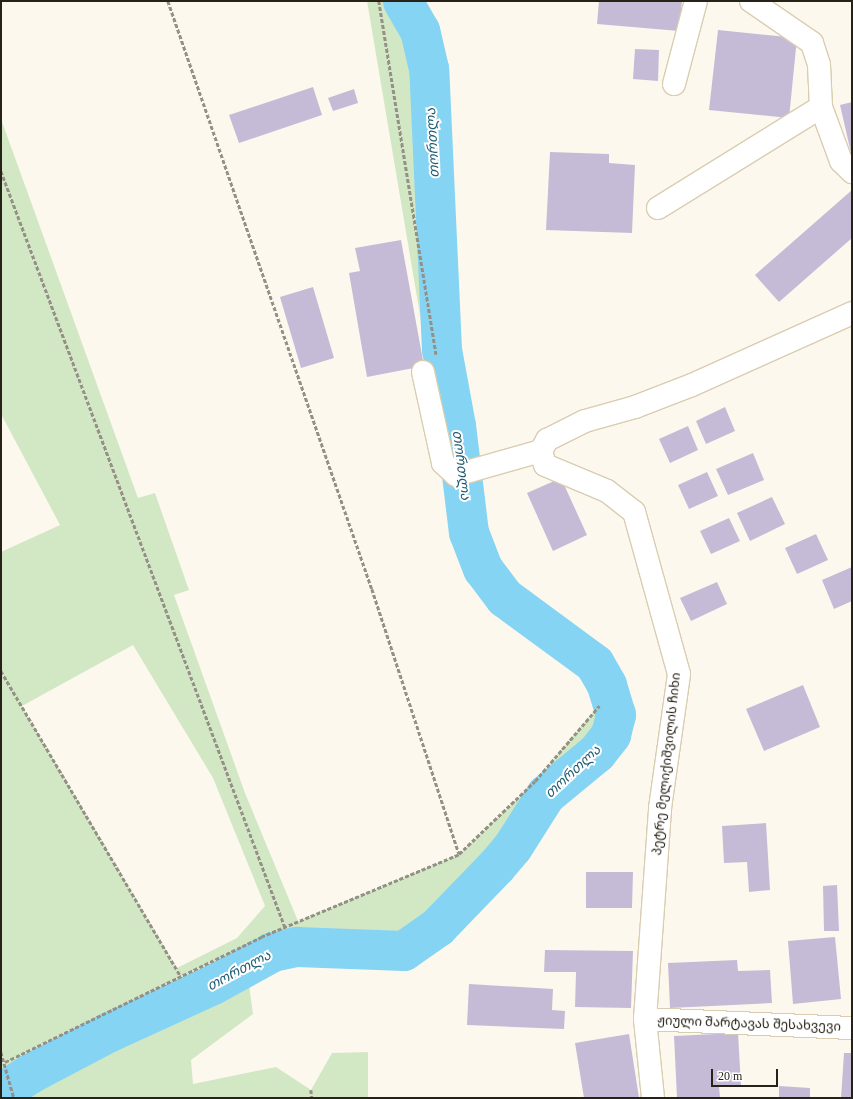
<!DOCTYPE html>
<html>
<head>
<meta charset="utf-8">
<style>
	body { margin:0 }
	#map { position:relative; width:853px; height:1099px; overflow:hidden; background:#fdf8ed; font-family:"Times New Roman","Noto Sans Georgian",serif }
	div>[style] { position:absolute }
	.green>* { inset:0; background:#d2e8c5 }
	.river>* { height:40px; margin:-20px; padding:0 20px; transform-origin:20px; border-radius:20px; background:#86d4f3 }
	.building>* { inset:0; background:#c5bbd7 }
	.path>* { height:2.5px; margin-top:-1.25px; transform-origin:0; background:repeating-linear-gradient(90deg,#959086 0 4px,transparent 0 6px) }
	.roads { filter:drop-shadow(1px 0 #d9cdb1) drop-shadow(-1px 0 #d9cdb1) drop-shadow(0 1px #d9cdb1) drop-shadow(0 -1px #d9cdb1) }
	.minor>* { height:22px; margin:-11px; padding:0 11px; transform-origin:11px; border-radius:11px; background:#fff }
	span { translate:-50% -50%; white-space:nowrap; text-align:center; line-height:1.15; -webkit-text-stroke:4px #fff; paint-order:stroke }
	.street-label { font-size:13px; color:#272218 }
	.water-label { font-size:14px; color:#205d73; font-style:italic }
	.frame { position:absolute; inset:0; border:2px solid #272218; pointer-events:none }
	.scale { position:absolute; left:711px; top:1069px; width:67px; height:18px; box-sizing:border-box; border:2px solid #272218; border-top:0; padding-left:5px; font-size:12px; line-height:14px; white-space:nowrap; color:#272218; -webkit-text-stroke:3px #fff; paint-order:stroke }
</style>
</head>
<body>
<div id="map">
	<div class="green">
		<div style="clip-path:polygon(evenodd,367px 1px,403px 1px,420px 31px,429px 69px,442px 350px,456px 426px,470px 533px,483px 569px,505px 598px,595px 664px,607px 685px,616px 715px,611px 735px,597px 753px,546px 795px,513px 847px,426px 938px,404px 951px,368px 949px,368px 956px,268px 965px,248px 977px,253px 1014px,191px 1060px,193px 1084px,276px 1067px,311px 1090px,332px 1053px,368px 1052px,368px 1098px,1px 1098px,1px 552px,60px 525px,1px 414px,1px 119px,138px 498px,155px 493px,189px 590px,174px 595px,245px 793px,298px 921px,459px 854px,535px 781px,598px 706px,594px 689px,586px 674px,564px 655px,527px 630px,488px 597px,468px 569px,432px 386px,367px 1px,133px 645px,213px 778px,265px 906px,237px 938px,177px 968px,22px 706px,133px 645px)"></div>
	</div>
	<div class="river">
		<div style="left:1px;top:1093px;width:35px;rotate:-33deg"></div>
		<div style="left:30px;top:1074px;width:90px;rotate:-27.7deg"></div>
		<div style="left:110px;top:1032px;width:113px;rotate:-24.5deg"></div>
		<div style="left:213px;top:985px;width:68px;rotate:-28.8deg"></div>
		<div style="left:273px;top:952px;width:25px;rotate:-12deg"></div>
		<div style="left:297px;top:947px;width:107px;rotate:2.1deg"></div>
		<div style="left:404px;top:951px;width:42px;rotate:-35.2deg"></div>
		<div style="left:438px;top:927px;width:85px;rotate:-46deg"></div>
		<div style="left:497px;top:866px;width:25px;rotate:-50deg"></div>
		<div style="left:513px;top:847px;width:62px;rotate:-57.6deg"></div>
		<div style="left:546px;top:795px;width:66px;rotate:-39.5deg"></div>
		<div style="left:597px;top:753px;width:23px;rotate:-52deg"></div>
		<div style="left:611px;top:735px;width:21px;rotate:-76deg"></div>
		<div style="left:616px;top:715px;width:31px;rotate:-107deg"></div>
		<div style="left:607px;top:685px;width:24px;rotate:-120deg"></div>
		<div style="left:595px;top:664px;width:112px;rotate:-143.7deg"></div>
		<div style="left:505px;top:598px;width:36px;rotate:-127deg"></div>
		<div style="left:483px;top:569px;width:39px;rotate:-111deg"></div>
		<div style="left:469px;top:533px;width:108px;rotate:-96.9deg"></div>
		<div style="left:456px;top:426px;width:77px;rotate:-100.4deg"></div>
		<div style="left:442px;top:350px;width:281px;rotate:-92.6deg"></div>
		<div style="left:429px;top:69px;width:39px;rotate:-103deg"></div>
		<div style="left:420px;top:31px;width:34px;rotate:-120deg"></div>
	</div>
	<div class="building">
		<div style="clip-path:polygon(599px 1px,682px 1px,679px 31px,597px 24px)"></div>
		<div style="clip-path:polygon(718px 30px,797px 38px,789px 118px,709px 110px)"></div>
		<div style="clip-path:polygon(635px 49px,659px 50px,658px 81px,633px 79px)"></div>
		<div style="clip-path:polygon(313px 87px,322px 115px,239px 143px,229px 115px)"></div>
		<div style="clip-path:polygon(354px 89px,358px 103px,333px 111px,328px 98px)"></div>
		<div style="clip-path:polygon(852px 102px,852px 153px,851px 153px,840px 105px)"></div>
		<div style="clip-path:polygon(550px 152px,609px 154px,609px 163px,635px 165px,632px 233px,546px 230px)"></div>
		<div style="clip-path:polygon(852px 190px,852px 238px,779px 302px,755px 275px)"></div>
		<div style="clip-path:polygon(401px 240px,424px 366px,367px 377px,349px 273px,360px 271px,355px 248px)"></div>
		<div style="clip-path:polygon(313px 287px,334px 358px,301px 368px,280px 297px)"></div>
		<div style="clip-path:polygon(725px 407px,735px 431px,706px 444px,696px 421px)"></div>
		<div style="clip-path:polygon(688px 426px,698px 450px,670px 463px,659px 439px)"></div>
		<div style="clip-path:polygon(753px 453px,764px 480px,728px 495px,716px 469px)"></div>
		<div style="clip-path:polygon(707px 472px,718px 496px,689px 509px,678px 485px)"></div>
		<div style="clip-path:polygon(561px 478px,587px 535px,553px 551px,527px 493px)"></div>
		<div style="clip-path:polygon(772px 497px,785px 524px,750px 541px,737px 513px)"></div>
		<div style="clip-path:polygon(729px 518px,740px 541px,711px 554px,700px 531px)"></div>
		<div style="clip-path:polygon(816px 534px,828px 560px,797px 574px,785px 548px)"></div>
		<div style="clip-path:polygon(852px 567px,852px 601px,834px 609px,822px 580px)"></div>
		<div style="clip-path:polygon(717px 582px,727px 604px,691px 621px,680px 598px)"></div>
		<div style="clip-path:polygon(803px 685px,820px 727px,764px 751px,746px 709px)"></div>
		<div style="clip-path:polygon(766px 823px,770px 890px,749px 892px,747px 862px,724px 863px,722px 826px)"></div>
		<div style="clip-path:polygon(586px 872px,633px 872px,632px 908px,586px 908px)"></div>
		<div style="clip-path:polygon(837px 885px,839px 931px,824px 931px,823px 886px)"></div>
		<div style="clip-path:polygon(835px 937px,841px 999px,793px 1004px,788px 941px)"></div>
		<div style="clip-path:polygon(545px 950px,633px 951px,631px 1008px,575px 1007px,576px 972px,544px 972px)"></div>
		<div style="clip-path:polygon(737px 960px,738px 971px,770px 970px,772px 1003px,670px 1008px,668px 963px)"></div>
		<div style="clip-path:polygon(469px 984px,553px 989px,552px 1010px,565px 1011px,564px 1029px,467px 1025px)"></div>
		<div style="clip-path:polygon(738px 1033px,741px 1085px,719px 1086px,720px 1098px,677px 1098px,674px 1036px)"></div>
		<div style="clip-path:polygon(629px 1034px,639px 1098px,584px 1098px,575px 1043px)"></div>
		<div style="clip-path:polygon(844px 1053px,852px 1053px,852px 1098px,841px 1098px)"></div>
		<div style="clip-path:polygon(779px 1086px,810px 1088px,810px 1098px,779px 1098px)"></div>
	</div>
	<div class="path">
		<div style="left:168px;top:1px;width:622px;rotate:70.87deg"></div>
		<div style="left:372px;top:589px;width:279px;rotate:71.8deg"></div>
		<div style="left:379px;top:1px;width:358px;rotate:80.8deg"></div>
		<div style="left:1px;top:171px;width:808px;rotate:69.41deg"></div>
		<div style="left:1px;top:671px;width:354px;rotate:59.5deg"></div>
		<div style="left:1px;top:1052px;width:48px;rotate:74.2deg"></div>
		<div style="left:5px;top:1062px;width:285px;rotate:-26deg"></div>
		<div style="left:261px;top:937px;width:215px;rotate:-22.7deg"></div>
		<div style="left:459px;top:854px;width:105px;rotate:-43.8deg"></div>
		<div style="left:535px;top:781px;width:99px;rotate:-49.5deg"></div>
		<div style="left:311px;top:1090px;width:8px;rotate:83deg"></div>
	</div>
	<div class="roads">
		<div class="minor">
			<div style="left:751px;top:1px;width:74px;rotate:34.5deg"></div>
			<div style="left:812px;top:43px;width:23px;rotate:72deg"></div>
			<div style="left:819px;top:65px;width:42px;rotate:87.3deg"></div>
			<div style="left:821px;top:107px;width:58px;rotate:69.7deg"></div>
			<div style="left:841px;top:161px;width:16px;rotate:45deg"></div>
			<div style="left:674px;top:84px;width:86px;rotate:-75.2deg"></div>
			<div style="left:658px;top:208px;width:192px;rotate:-31.8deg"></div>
			<div style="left:423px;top:372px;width:93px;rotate:77.6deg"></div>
			<div style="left:443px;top:463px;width:18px;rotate:43deg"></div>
			<div style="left:456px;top:475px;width:88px;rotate:-15.8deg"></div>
			<div style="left:645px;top:1019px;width:207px;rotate:2.5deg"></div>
			<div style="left:653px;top:1098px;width:79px;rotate:-95.8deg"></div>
			<div style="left:645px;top:1019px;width:212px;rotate:-85.9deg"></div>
			<div style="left:660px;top:808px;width:135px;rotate:-81.9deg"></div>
			<div style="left:679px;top:674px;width:168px;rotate:-105.5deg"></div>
			<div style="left:634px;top:512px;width:34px;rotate:-142deg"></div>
			<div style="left:607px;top:491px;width:67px;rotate:-157.2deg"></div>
			<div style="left:545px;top:465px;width:15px;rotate:-106deg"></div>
			<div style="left:541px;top:451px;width:13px;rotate:-61deg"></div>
			<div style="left:547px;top:440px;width:42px;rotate:-26.6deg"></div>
			<div style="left:585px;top:421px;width:52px;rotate:-15.6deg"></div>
			<div style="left:635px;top:407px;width:61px;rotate:-21.1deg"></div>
			<div style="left:692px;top:385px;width:175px;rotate:-24.2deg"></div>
		</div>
	</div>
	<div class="street-label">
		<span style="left:667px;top:764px;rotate:-84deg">პეტრე მელიქიშვილის ჩიხი</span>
		<span style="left:749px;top:1024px;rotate:2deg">ჟიული შარტავას შესახვევი</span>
	</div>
	<div class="water-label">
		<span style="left:433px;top:143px;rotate:-93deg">თორთლა</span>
		<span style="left:461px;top:465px;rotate:83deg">თორთლა</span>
		<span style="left:573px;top:772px;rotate:-43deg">თორთლა</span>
		<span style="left:239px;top:971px;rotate:-28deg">თორთლა</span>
	</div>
	<div class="frame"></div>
	<div class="scale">20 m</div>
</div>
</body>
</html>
